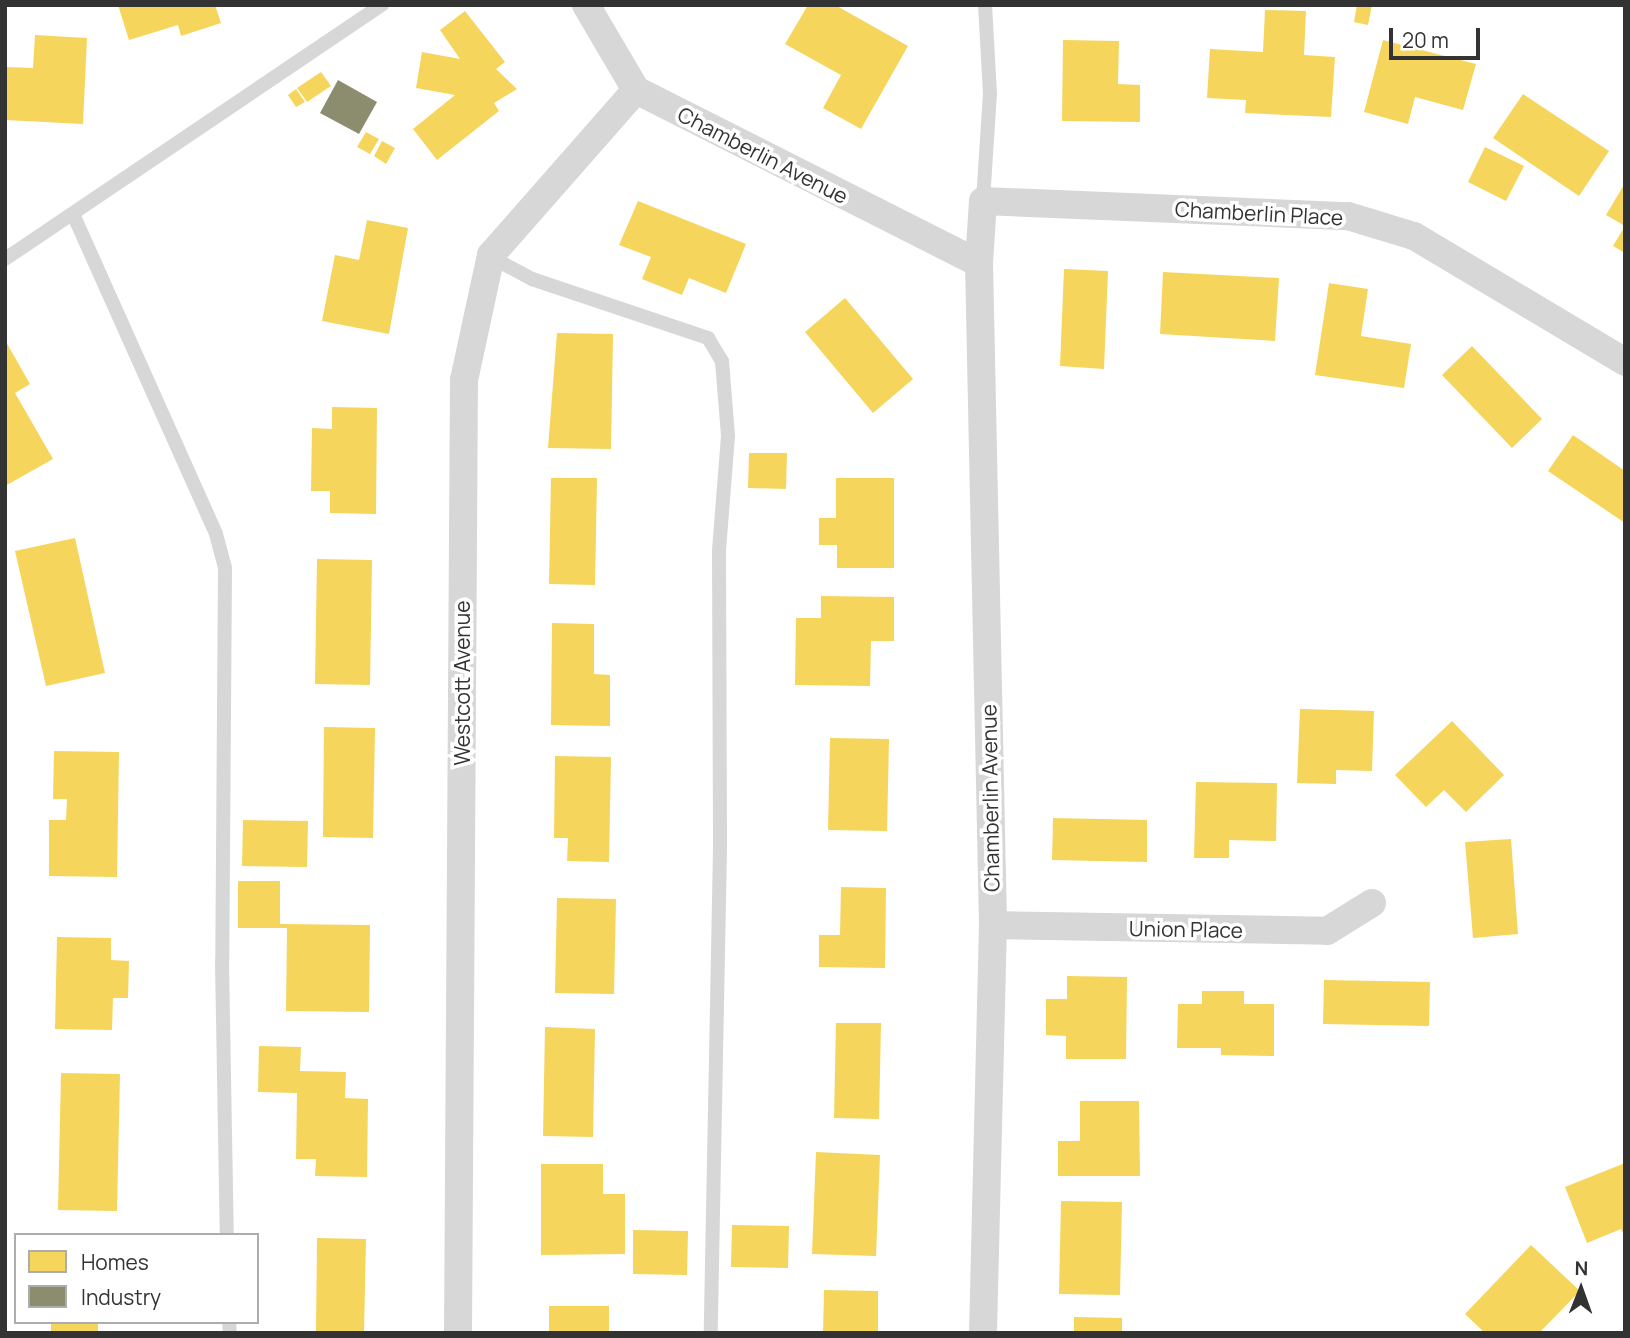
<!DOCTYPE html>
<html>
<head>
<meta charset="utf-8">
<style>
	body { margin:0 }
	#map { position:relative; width:1630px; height:1338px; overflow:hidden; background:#fff; font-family:Manrope,sans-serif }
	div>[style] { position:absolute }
	.homes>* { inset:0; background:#f6d55c }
	.industry>* { inset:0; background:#8c8c6e }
	.service>* { height:14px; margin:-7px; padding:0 7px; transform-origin:7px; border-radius:7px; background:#d7d7d7 }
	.minor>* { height:28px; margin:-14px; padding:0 14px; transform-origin:14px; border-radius:14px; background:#d7d7d7 }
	span { translate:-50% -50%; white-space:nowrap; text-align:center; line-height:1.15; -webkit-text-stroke:7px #fff; paint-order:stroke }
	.street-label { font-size:21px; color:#333 }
	.frame { position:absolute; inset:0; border:7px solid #333; pointer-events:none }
	.legend { position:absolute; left:14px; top:1233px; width:245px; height:91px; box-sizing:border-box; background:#fff; border:2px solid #adadad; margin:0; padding:9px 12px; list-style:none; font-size:21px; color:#333 }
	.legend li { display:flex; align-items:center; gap:14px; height:35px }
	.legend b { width:35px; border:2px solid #adadad }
	.north { position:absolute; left:1546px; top:1254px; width:70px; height:70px; -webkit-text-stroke:5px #fff; paint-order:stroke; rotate:1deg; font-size:19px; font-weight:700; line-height:28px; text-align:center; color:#333 }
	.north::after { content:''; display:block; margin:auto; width:24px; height:32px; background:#333; clip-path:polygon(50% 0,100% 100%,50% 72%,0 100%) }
	.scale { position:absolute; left:1389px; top:28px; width:91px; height:32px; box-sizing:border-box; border:4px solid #333; border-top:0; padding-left:9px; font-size:21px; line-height:24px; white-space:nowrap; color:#333; -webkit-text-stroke:5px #fff; paint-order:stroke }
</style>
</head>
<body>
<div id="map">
	<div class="homes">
		<div style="clip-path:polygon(118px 5px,215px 5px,221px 23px,181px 36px,178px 25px,129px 40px)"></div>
		<div style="clip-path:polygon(808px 5px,835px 5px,908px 46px,861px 129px,823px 108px,841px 75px,785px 44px)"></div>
		<div style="clip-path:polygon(1357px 5px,1372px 5px,1368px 25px,1354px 22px)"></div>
		<div style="clip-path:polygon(1265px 10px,1306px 11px,1304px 55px,1335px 57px,1331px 117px,1245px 113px,1246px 100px,1207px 98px,1210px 49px,1263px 52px)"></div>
		<div style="clip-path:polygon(465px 11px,505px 62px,496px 69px,517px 89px,494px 103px,499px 111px,437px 160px,413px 129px,455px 95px,416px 88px,422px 52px,460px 59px,440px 30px)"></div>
		<div style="clip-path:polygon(35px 35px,87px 38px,83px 124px,5px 120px,5px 67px,33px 68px)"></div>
		<div style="clip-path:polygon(1063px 40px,1119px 41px,1118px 84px,1140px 85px,1140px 122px,1062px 121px)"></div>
		<div style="clip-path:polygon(1383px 40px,1476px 64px,1463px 110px,1415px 97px,1408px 124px,1364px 112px)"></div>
		<div style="clip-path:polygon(321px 72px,331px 86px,307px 102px,297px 88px)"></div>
		<div style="clip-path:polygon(296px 89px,305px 102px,296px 107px,288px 95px)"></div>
		<div style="clip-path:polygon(1523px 94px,1609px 151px,1579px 196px,1493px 138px)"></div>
		<div style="clip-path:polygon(366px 132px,379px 139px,370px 154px,357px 147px)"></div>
		<div style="clip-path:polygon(382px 141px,395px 148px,386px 164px,374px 156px)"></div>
		<div style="clip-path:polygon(1485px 147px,1524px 166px,1506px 201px,1468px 182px)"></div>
		<div style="clip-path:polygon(1625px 183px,1625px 226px,1606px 215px)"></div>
		<div style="clip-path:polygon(638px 201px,746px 244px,726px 293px,689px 278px,682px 295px,642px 279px,651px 257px,619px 245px)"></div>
		<div style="clip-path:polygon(367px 220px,408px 228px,389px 334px,322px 321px,335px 255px,359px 260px)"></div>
		<div style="clip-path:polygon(1625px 226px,1625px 253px,1613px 246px)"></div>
		<div style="clip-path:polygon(1064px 269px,1108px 271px,1104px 369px,1060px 366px)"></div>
		<div style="clip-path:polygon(1163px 272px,1279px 278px,1275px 341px,1160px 334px)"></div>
		<div style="clip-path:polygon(1329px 283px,1368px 289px,1361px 336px,1411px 344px,1404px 388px,1315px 375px)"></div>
		<div style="clip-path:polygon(845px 298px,913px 379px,873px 413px,805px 332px)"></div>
		<div style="clip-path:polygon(557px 333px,613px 334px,611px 449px,548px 448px)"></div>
		<div style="clip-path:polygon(5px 340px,30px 384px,15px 393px,53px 459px,5px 486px)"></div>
		<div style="clip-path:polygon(1472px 346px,1542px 419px,1512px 448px,1442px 375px)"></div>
		<div style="clip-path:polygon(332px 407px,377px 408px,376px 514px,330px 513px,330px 491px,311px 491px,312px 428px,332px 429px)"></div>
		<div style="clip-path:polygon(1573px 435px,1625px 471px,1625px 523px,1548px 471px)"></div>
		<div style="clip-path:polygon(749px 453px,787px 453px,786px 489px,748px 488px)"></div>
		<div style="clip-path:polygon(551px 478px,597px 478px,595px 585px,549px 584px)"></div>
		<div style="clip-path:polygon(836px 478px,894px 478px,894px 568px,837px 568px,837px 545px,819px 545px,819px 518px,836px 518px)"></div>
		<div style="clip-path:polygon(75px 538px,105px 673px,46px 686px,15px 551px)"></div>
		<div style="clip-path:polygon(317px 559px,372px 560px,370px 685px,315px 684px)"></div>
		<div style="clip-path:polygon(821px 596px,894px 597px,894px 641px,871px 641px,870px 686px,795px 685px,796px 618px,821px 618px)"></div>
		<div style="clip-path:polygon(552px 623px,594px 624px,594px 674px,610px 675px,610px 726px,551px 725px)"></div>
		<div style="clip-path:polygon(1300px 709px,1374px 711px,1372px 771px,1336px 770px,1336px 784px,1297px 783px)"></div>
		<div style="clip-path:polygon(1452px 721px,1504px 775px,1466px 812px,1444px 790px,1426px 807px,1395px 775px)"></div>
		<div style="clip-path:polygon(324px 727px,375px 728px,373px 838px,323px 837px)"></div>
		<div style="clip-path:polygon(830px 738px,889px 739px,887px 831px,828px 830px)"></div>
		<div style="clip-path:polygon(54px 751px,119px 752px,117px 877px,49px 876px,49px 820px,66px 820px,67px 799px,53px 799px)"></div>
		<div style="clip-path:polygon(555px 756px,611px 757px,609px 862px,567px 861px,568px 838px,554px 838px)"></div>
		<div style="clip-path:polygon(1196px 782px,1277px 783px,1276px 841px,1229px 840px,1229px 858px,1194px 858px)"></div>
		<div style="clip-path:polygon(1053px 818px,1147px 820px,1147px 862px,1052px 860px)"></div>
		<div style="clip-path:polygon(243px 820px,308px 821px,307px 867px,242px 866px)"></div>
		<div style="clip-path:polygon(1511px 839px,1518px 934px,1473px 938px,1465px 842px)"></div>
		<div style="clip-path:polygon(238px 881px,280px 881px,280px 924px,370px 925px,369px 1012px,286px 1011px,287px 928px,238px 928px)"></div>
		<div style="clip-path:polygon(841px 887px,886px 888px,885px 968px,819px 967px,819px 935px,840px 935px)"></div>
		<div style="clip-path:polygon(557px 898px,616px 899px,614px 994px,555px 993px)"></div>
		<div style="clip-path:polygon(57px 937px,111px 938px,111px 960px,129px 961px,128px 998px,113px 998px,112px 1030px,55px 1029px)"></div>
		<div style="clip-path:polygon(1067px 976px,1127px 977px,1126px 1059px,1066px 1059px,1066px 1036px,1046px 1035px,1046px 999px,1067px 999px)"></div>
		<div style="clip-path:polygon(1324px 980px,1430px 982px,1429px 1026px,1323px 1024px)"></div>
		<div style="clip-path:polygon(1202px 991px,1244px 991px,1244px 1004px,1274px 1004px,1274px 1056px,1221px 1055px,1221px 1048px,1177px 1048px,1178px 1004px,1202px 1004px)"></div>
		<div style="clip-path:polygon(836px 1023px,881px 1023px,879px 1119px,834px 1118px)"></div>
		<div style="clip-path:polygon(545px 1027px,595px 1029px,593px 1137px,543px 1136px)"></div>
		<div style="clip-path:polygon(259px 1046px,301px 1047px,300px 1071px,346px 1072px,345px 1098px,368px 1099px,367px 1177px,315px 1176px,316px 1159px,296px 1159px,297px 1093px,258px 1092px)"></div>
		<div style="clip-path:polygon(61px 1073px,120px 1074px,117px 1211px,58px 1210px)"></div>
		<div style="clip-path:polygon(1080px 1101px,1139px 1101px,1140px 1176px,1058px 1176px,1058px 1141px,1080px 1141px)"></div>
		<div style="clip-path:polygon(816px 1152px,880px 1155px,876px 1256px,812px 1254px)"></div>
		<div style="clip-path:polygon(1625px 1163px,1625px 1237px,1621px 1229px,1587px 1243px,1565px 1187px)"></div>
		<div style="clip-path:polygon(541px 1164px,603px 1164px,603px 1194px,625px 1194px,625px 1254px,541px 1255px)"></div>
		<div style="clip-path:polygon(1061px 1201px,1122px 1202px,1120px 1295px,1059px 1294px)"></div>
		<div style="clip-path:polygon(732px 1225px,789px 1226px,788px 1268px,731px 1267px)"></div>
		<div style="clip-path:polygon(633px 1230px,688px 1231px,687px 1275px,633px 1274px)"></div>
		<div style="clip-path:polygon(317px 1238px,366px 1239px,364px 1333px,316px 1333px)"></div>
		<div style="clip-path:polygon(1531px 1245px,1580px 1291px,1539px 1333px,1485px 1333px,1465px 1314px)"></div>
		<div style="clip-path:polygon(824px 1290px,878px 1291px,878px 1333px,823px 1333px)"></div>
		<div style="clip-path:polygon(549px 1306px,609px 1306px,609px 1333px,549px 1333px)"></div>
		<div style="clip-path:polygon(1074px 1317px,1122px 1318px,1122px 1333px,1074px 1333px)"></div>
		<div style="clip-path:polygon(51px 1322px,98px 1322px,98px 1333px,51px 1333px)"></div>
	</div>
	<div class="industry">
		<div style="clip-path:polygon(338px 80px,377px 102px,359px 134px,320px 113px)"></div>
	</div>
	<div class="service">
		<div style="left:983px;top:201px;width:107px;rotate:-86.3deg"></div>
		<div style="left:990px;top:94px;width:89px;rotate:-93.2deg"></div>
		<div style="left:73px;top:214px;width:350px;rotate:65.9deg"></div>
		<div style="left:216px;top:534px;width:35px;rotate:75deg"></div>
		<div style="left:225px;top:568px;width:393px;rotate:90.4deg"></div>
		<div style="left:222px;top:961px;width:274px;rotate:89deg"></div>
		<div style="left:491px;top:257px;width:47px;rotate:28.2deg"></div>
		<div style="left:532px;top:279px;width:186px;rotate:18.5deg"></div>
		<div style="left:708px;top:338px;width:27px;rotate:59deg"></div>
		<div style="left:722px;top:361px;width:75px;rotate:85.4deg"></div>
		<div style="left:728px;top:436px;width:115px;rotate:94.5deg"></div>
		<div style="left:719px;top:551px;width:297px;rotate:89.8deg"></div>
		<div style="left:720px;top:848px;width:485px;rotate:91.1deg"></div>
		<div style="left:5px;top:259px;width:455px;rotate:-34deg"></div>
		<div style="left:229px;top:1322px;width:11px;rotate:85deg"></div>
	</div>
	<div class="minor">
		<div style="left:586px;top:5px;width:99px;rotate:59.5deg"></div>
		<div style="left:636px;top:90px;width:384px;rotate:26.8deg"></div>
		<div style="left:993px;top:925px;width:334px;rotate:1deg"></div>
		<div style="left:1327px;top:931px;width:53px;rotate:-31.9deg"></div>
		<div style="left:458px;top:1333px;width:953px;rotate:-89.64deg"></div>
		<div style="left:464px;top:380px;width:128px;rotate:-77.8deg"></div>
		<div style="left:491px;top:255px;width:220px;rotate:-48.7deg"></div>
		<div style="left:983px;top:1333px;width:408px;rotate:-88.6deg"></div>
		<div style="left:993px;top:925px;width:662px;rotate:-91.21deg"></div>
		<div style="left:979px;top:263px;width:62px;rotate:-86.3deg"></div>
		<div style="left:983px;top:201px;width:365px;rotate:2.4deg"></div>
		<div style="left:1348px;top:216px;width:69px;rotate:16.9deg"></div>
		<div style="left:1414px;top:236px;width:246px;rotate:30.8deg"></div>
	</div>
	<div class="street-label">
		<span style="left:763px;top:155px;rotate:27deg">Chamberlin Avenue</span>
		<span style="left:1259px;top:213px;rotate:3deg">Chamberlin Place</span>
		<span style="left:462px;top:683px;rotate:-90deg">Westcott Avenue</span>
		<span style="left:990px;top:798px;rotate:-91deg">Chamberlin Avenue</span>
		<span style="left:1186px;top:929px;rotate:1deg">Union Place</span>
	</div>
	<div class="frame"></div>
	<ul class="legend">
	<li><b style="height:19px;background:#f6d55c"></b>Homes</li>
	<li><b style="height:19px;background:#8c8c6e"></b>Industry</li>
	</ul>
	<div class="north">N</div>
	<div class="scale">20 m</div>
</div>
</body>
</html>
